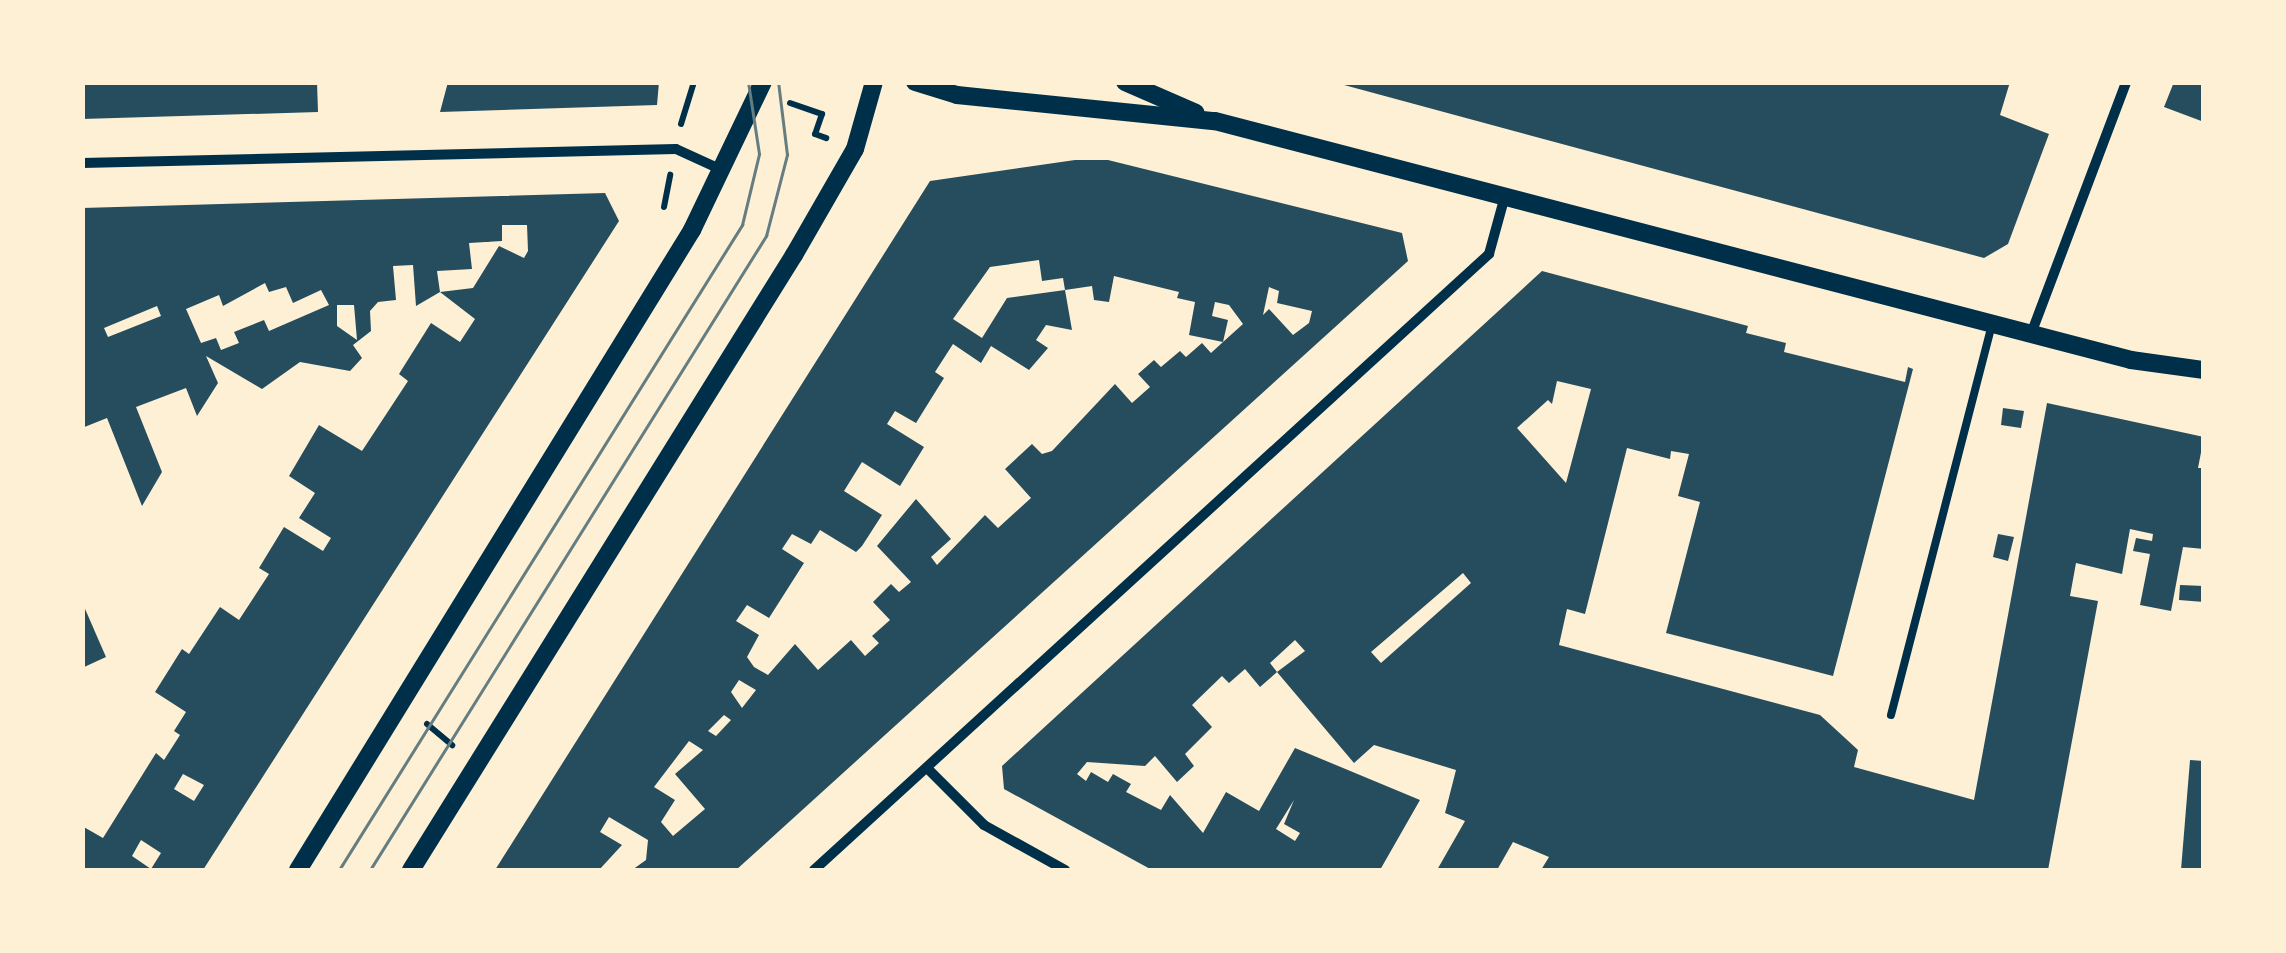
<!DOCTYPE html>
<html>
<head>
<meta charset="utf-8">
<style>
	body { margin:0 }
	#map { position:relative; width:2286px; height:953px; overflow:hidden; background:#fdf0d5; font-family:"DejaVu Sans",sans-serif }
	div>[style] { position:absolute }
	.building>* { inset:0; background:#264d5e }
	.path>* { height:6px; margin:-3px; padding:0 3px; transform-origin:3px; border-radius:3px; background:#003049 }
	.service>* { height:8px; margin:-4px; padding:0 4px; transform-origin:4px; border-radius:4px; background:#003049 }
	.minor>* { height:10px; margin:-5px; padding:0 5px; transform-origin:5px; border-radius:5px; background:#003049 }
	.tertiary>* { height:18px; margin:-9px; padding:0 9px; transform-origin:9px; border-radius:9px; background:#003049 }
	.tram>* { height:2.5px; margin:-1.25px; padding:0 1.25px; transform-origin:1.25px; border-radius:1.25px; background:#657d81 }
	span { translate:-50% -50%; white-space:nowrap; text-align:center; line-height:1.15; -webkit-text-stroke:10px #fdf0d5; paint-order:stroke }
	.frame { position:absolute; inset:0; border:85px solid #fdf0d5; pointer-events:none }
</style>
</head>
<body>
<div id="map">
	<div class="building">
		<div style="clip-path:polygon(82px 82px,317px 82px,318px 112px,82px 119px)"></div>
		<div style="clip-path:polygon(448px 82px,659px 82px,657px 105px,440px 112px)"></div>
		<div style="clip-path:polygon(1333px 82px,2010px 82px,2000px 115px,2049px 134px,2008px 244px,1984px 258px)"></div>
		<div style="clip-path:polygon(2174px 82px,2204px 82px,2204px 122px,2164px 107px)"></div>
		<div style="clip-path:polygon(evenodd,1075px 160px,1108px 160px,1402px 233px,1408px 261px,736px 870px,632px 870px,646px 860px,648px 840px,609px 817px,600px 832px,622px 845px,599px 870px,495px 870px,930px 181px,1075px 160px,1039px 260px,1042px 281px,1063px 278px,1065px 290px,1092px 286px,1094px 300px,1109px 302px,1114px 276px,1179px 292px,1177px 298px,1195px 302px,1189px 335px,1223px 342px,1211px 353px,1202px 343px,1186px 357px,1180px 351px,1161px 367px,1154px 360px,1138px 374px,1150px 387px,1132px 403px,1115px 384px,1052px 451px,1042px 454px,1032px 444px,1005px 469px,1031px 498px,998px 528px,985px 515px,937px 565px,931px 557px,951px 539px,916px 499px,877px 546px,911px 582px,899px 592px,891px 584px,873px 602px,890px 620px,872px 636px,879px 643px,865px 656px,851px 640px,818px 670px,795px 644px,768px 675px,754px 667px,747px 657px,759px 635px,736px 621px,747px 605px,769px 618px,804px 563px,782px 549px,792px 534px,811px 544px,820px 530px,856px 552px,862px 546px,882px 515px,844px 491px,862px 462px,900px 486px,924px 447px,887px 424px,895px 411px,916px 423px,944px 378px,935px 372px,953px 344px,981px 363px,991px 346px,1029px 370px,1048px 348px,1036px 340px,1046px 325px,1072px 330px,1065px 290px,1007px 298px,982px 338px,953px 319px,990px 267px,1039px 260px,1075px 160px,1269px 287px,1279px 291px,1277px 303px,1312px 311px,1309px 323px,1293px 335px,1269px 309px,1263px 315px,1269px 287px,1075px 160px,1215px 302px,1229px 305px,1243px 324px,1223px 342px,1228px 320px,1212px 316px,1215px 302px,1075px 160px,739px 680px,756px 690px,742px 708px,731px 692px,739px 680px,1075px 160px,724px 715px,731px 720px,716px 736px,708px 731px,724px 715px,1075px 160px,689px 741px,703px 750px,675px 774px,705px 809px,673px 836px,661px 822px,675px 800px,654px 787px,689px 741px)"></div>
		<div style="clip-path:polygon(evenodd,605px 193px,619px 221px,203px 870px,82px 870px,82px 826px,103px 838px,156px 753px,164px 760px,180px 735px,174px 731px,186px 712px,155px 692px,182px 649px,189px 654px,220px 607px,239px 620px,269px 574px,259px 568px,284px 527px,323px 551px,331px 538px,299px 518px,315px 493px,289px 476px,319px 425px,362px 451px,408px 381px,399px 374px,431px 323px,460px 342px,475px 319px,440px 292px,473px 288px,499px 246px,524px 258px,528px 251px,527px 225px,502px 225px,502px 241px,469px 243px,472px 269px,437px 271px,440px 292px,416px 306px,413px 265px,393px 266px,396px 300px,378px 302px,370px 311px,371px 331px,353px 345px,362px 358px,350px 371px,300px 362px,262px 389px,206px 356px,218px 383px,197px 416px,186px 388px,136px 407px,162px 472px,142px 506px,107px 418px,82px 428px,82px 208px,605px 193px,265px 283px,269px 292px,286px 287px,293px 303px,321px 290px,329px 305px,269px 331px,264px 320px,234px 332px,239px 343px,221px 350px,216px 338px,201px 343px,186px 309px,219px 295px,223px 306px,265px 283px,605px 193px,337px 305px,354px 305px,357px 340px,337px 326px,337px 305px,605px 193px,157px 306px,161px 316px,108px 337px,104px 328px,157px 306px,605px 193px,183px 774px,204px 785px,194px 801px,174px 789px,183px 774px,605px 193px,141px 840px,161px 853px,151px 869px,132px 856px,141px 840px)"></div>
		<div style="clip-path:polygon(evenodd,1542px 271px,1748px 326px,1746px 333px,1786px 343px,1784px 352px,1905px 382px,1908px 367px,1913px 369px,1833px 676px,1666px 633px,1700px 502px,1678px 496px,1689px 454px,1671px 451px,1670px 459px,1627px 448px,1585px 614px,1567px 609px,1559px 645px,1820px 715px,1858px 750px,1854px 767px,1974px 800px,2047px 403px,2204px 437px,2198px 468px,2204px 468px,2204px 549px,2183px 547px,2171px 611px,2140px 605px,2150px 554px,2133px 551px,2136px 538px,2152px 541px,2153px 534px,2130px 529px,2122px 574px,2076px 563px,2070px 596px,2098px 601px,2048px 870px,1541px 870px,1549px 857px,1513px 842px,1497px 870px,1437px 870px,1465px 821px,1445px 813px,1456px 770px,1374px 745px,1354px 763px,1277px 672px,1260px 687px,1245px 669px,1229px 683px,1222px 676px,1192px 705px,1212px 727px,1185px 754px,1194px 766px,1177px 782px,1155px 756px,1145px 766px,1087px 762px,1077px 774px,1086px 781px,1091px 772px,1108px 782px,1113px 774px,1131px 784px,1126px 792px,1161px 810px,1170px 795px,1203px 833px,1226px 792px,1259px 811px,1295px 748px,1420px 800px,1380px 870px,1152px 870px,1004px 789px,1002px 766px,1542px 271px,1557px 381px,1591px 389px,1566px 483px,1517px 428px,1548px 400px,1552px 404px,1557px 381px,1542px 271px,1463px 573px,1471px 583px,1381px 663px,1371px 652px,1463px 573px,1542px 271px,1295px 640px,1305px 651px,1277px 672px,1270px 663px,1295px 640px,1542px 271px,1294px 800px,1284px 824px,1300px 833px,1295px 841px,1276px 829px,1294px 800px)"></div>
		<div style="clip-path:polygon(2003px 408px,2024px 411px,2021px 428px,2001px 425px)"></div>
		<div style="clip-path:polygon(1998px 534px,2014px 537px,2008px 561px,1993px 557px)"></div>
		<div style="clip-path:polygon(2180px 585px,2204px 586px,2204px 602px,2179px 600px)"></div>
		<div style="clip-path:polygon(82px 602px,106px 657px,82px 668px)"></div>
		<div style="clip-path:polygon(2190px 760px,2204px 761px,2204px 870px,2181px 870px)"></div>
	</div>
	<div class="path">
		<div style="left:790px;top:103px;width:34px;rotate:19deg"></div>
		<div style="left:822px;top:114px;width:21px;rotate:109deg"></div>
		<div style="left:815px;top:134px;width:12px;rotate:20deg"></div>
		<div style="left:681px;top:124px;width:44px;rotate:-72.8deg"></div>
		<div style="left:664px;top:207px;width:33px;rotate:-79deg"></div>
		<div style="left:427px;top:724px;width:33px;rotate:40deg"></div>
	</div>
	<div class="service">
		<div style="left:1891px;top:715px;width:404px;rotate:-75.5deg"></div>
	</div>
	<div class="minor">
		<div style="left:82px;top:163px;width:594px;rotate:-1.35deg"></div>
		<div style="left:676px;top:149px;width:53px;rotate:24.6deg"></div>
		<div style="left:2031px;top:334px;width:269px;rotate:-69.3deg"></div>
		<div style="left:929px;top:770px;width:78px;rotate:45deg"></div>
		<div style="left:984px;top:825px;width:93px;rotate:29.1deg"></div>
		<div style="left:814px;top:870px;width:914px;rotate:-42.38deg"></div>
		<div style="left:1489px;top:254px;width:60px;rotate:-74.6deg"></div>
	</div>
	<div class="tertiary">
		<div style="left:915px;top:82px;width:44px;rotate:17.2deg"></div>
		<div style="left:957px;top:95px;width:259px;rotate:5.8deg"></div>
		<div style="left:1215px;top:121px;width:947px;rotate:14.62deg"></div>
		<div style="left:2131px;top:360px;width:74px;rotate:7.8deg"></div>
		<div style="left:1125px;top:82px;width:77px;rotate:23.6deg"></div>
		<div style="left:298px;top:870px;width:752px;rotate:-58.38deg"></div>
		<div style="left:692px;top:230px;width:164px;rotate:-64.4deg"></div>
		<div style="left:411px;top:870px;width:725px;rotate:-58.09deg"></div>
		<div style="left:794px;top:255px;width:122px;rotate:-60.1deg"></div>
		<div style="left:855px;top:149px;width:70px;rotate:-74.2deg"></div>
	</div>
	<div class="tram">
		<div style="left:339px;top:870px;width:761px;rotate:-58deg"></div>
		<div style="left:742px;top:225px;width:73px;rotate:-76.5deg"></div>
		<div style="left:759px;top:154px;width:73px;rotate:-98.7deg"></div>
		<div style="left:370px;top:870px;width:748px;rotate:-58.01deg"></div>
		<div style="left:766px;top:236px;width:84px;rotate:-75.5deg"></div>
		<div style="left:787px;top:155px;width:74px;rotate:-97deg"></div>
	</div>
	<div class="frame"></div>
</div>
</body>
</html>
